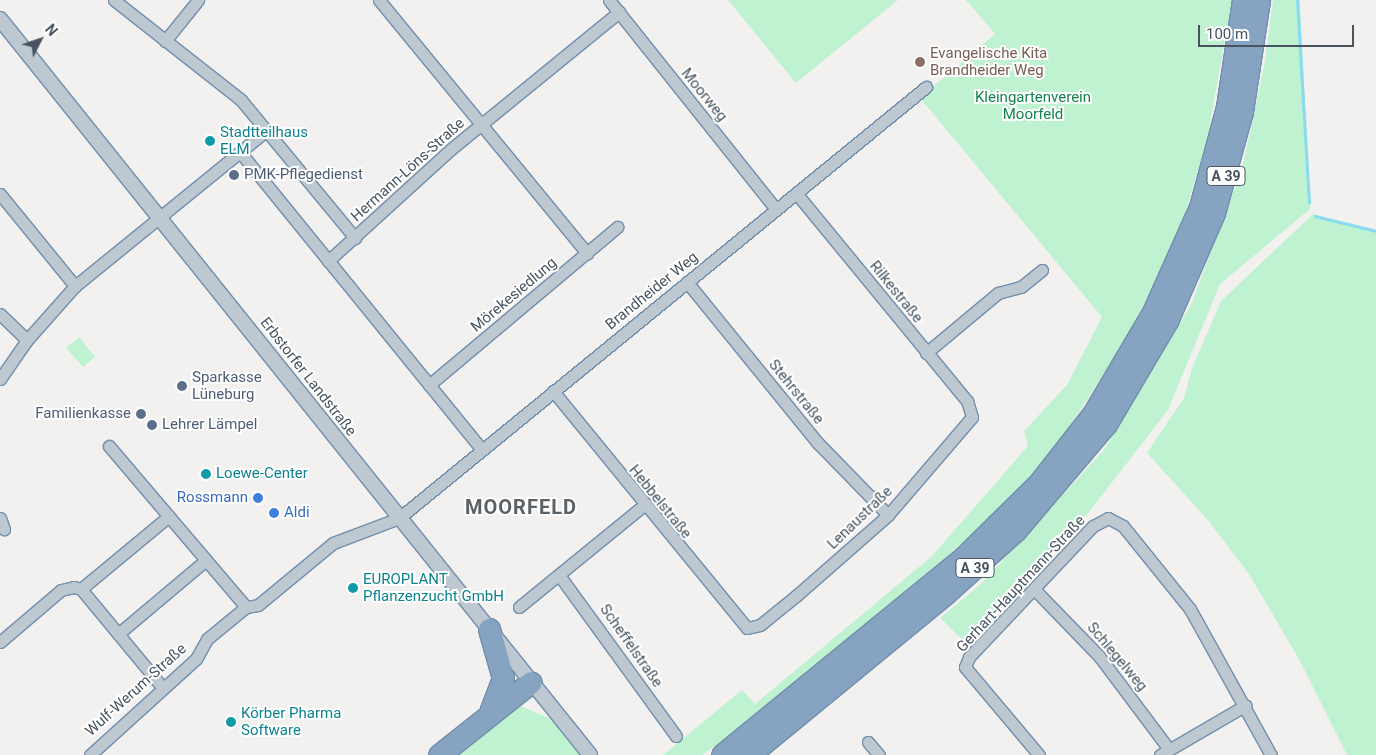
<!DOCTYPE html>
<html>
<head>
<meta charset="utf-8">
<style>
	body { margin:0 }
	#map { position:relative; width:1376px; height:755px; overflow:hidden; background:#f3f0f0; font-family:Roboto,sans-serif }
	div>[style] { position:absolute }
	.green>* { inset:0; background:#bef2d1 }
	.stream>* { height:3px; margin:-1.5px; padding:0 1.5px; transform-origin:1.5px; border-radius:1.5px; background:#89dcf0 }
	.roads { filter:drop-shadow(1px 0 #718fad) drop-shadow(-1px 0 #718fad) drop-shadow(0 1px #718fad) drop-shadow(0 -1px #718fad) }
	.minor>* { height:11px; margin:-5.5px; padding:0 5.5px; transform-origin:5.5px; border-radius:5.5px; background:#bec8d0 }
	.tertiary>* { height:14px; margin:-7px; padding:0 7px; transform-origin:7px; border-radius:7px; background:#bec8d0 }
	.motorway>* { height:21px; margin:-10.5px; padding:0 10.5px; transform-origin:10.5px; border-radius:10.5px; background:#86a4c1 }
	.dots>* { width:14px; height:14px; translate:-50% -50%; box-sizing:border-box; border:2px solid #fff; border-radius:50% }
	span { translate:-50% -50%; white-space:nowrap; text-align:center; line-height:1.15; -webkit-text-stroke:4px #fff; paint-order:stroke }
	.shield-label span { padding:1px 4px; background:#fff; border:1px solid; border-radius:4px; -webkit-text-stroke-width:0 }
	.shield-label { font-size:14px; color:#47545f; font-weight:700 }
	.education-label { font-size:15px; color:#785e54 }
	.left { translate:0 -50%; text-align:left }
	.street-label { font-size:15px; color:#47545f }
	.park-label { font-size:15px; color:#13854b }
	.culture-label { font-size:15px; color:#0d838f }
	.service-label { font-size:15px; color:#4e5e75 }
	.right { translate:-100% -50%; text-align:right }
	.shop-label { font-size:15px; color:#366cbe }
	.district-label { font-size:20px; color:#5c6166; font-weight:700; letter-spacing:1px }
	.north { position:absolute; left:15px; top:15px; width:50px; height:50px; -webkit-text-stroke:4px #fff; paint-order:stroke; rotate:49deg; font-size:14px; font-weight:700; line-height:20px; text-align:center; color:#47545f }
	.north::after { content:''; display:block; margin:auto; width:18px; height:22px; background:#47545f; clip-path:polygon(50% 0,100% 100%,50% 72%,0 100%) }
	.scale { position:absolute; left:1198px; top:25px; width:156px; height:22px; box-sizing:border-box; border:2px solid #47545f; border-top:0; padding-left:6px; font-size:15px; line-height:18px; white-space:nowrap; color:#47545f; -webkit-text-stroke:4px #fff; paint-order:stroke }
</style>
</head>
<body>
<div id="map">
	<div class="green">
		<div style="clip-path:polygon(728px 0,898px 0,796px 83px)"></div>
		<div style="clip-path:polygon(966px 0,1232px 0,1207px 140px,1178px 237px,1124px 343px,1054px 450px,1006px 506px,765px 710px,702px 755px,663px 755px,742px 690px,755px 704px,932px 556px,1028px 446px,1024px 431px,1067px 385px,1102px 317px,920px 98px,995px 34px)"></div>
		<div style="clip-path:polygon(1273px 0,1300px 0,1310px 209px,1220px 284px,1168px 410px,1089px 512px,968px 645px,940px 618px,980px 585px,1104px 450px,1191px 305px,1242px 169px,1265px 62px)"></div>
		<div style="clip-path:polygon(1313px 214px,1376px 233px,1376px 755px,1347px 755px,1300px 661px,1249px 574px,1207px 519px,1147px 453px,1184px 398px,1192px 368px,1221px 301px)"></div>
		<div style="clip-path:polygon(79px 337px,95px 357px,83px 367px,66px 348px)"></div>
		<div style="clip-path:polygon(516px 704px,551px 719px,580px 755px,450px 755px)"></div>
	</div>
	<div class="stream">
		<div style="left:1297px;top:0;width:203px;rotate:86.6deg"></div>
		<div style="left:1315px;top:216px;width:63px;rotate:13.8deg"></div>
	</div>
	<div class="roads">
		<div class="minor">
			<div style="left:114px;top:0;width:162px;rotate:38.2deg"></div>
			<div style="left:241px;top:100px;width:179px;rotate:50.4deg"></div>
			<div style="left:379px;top:0;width:328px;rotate:50.6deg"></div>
			<div style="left:609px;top:0;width:268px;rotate:51.4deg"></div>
			<div style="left:165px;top:41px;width:53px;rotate:-51.2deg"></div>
			<div style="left:240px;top:152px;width:384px;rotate:50.9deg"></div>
			<div style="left:0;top:194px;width:119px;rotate:50.8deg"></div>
			<div style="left:328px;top:261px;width:166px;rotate:-42.3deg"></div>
			<div style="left:451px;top:149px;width:217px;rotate:-39.2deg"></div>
			<div style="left:687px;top:282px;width:208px;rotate:50.9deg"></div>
			<div style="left:818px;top:443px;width:100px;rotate:45.8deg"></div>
			<div style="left:0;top:314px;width:37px;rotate:44deg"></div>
			<div style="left:926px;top:353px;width:94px;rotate:-39.8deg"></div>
			<div style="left:998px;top:293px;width:24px;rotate:-15deg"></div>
			<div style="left:1021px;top:287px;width:27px;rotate:-39deg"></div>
			<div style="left:0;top:379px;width:47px;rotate:-55.3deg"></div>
			<div style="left:27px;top:340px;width:72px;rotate:-48.4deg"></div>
			<div style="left:75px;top:286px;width:247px;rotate:-39.1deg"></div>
			<div style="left:429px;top:385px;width:246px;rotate:-40deg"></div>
			<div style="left:553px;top:391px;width:306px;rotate:50.7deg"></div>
			<div style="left:747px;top:628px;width:13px;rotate:-13deg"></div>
			<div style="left:760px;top:625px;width:48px;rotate:-39deg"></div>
			<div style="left:797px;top:595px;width:121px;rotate:-41.3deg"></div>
			<div style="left:888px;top:515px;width:129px;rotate:-49.4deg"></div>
			<div style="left:972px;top:417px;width:17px;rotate:-107deg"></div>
			<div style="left:967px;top:401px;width:269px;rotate:-129.4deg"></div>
			<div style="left:109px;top:446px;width:211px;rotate:49.6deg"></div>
			<div style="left:0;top:518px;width:12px;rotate:70deg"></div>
			<div style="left:559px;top:575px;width:199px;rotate:54deg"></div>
			<div style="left:81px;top:589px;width:114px;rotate:-39.7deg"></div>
			<div style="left:1036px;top:591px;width:91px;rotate:45.9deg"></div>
			<div style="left:1099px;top:656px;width:115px;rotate:53.1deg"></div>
			<div style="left:519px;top:607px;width:161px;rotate:-39.2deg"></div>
			<div style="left:118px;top:634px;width:115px;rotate:-40.1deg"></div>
			<div style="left:0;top:642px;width:80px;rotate:-40.4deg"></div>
			<div style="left:61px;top:590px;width:13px;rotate:-13deg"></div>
			<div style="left:74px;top:587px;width:7px;rotate:16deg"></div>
			<div style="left:81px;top:589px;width:127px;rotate:50.4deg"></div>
			<div style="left:868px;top:742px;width:17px;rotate:50deg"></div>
			<div style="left:90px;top:755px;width:143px;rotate:-42.2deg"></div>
			<div style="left:196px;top:659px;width:23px;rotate:-61deg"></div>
			<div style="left:207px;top:639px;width:50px;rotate:-39.4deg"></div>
			<div style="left:246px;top:607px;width:12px;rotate:-9deg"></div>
			<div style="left:258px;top:605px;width:97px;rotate:-39.6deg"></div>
			<div style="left:333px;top:543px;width:71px;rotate:-20.7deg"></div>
			<div style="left:399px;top:518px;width:681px;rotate:-39.28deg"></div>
			<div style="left:1039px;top:755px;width:115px;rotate:-130.1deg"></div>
			<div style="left:965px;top:667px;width:11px;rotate:-68deg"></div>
			<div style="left:969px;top:657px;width:180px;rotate:-46.6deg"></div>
			<div style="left:1093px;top:526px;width:17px;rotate:-28deg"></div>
			<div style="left:1108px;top:518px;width:17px;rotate:28deg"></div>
			<div style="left:1123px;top:526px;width:107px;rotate:51.1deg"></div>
			<div style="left:1190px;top:609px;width:167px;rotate:61deg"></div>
			<div style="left:1160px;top:755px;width:99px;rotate:-30.2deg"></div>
		</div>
		<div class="tertiary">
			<div style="left:0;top:19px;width:943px;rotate:51.28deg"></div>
		</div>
		<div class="motorway">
			<div style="left:489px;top:629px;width:51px;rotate:74.1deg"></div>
			<div style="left:503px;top:678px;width:34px;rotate:111deg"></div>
			<div style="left:439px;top:755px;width:117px;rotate:-38.4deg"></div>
			<div style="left:722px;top:755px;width:313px;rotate:-39.3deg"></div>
			<div style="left:964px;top:557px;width:105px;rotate:-44.6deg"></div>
			<div style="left:1039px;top:483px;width:88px;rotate:-52deg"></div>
			<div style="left:1093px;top:414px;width:118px;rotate:-59.5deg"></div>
			<div style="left:1153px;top:312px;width:115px;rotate:-65.9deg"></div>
			<div style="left:1200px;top:207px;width:104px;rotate:-74.9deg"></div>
			<div style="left:1227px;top:107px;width:108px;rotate:-81.5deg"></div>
			<div style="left:749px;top:755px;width:255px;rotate:-39.4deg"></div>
			<div style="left:946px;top:593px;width:94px;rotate:-42deg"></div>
			<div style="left:1016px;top:530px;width:139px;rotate:-49.7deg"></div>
			<div style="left:1106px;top:424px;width:120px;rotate:-59.4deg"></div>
			<div style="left:1167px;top:321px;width:118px;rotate:-66.5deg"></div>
			<div style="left:1214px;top:213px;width:106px;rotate:-74.6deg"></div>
			<div style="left:1242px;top:111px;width:112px;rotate:-81.3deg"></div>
		</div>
	</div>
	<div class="dots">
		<div style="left:920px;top:62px;background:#8d6e63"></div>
		<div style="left:210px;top:141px;background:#0f9aa8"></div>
		<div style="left:234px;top:175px;background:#5c6f8a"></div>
		<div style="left:182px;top:386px;background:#5c6f8a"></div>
		<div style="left:141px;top:414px;background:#5c6f8a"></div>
		<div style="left:152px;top:425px;background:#5c6f8a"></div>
		<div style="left:206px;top:474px;background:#0f9aa8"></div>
		<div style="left:258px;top:498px;background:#3f7fe0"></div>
		<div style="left:274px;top:513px;background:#3f7fe0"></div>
		<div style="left:353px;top:588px;background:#0f9aa8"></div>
		<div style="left:231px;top:722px;background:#0f9aa8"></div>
	</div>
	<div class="shield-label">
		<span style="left:1226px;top:176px">A 39</span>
		<span style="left:975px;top:568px">A 39</span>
	</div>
	<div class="education-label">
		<span class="left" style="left:930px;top:62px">Evangelische Kita<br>Brandheider Weg</span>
	</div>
	<div class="street-label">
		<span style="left:704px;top:95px;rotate:51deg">Moorweg</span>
		<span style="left:408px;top:170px;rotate:-42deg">Hermann-Löns-Straße</span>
		<span style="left:652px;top:291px;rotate:-39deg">Brandheider Weg</span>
		<span style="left:896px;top:292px;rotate:51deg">Rilkestraße</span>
		<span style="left:514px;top:295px;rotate:-40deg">Mörekesiedlung</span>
		<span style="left:308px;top:377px;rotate:52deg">Erbstorfer Landstraße</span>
		<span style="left:796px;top:392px;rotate:51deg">Stehrstraße</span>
		<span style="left:660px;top:502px;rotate:51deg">Hebbelstraße</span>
		<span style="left:860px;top:518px;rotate:-44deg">Lenaustraße</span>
		<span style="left:1021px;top:584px;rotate:-47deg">Gerhart-Hauptmann-Straße</span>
		<span style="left:631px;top:646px;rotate:55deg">Scheffelstraße</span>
		<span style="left:1117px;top:657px;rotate:50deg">Schlegelweg</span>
		<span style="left:136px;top:690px;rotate:-42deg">Wulf-Werum-Straße</span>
	</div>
	<div class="park-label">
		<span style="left:1033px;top:106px">Kleingartenverein<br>Moorfeld</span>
	</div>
	<div class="culture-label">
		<span class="left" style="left:220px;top:141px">Stadtteilhaus<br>ELM</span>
		<span class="left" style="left:216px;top:474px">Loewe-Center</span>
		<span class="left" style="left:363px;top:588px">EUROPLANT<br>Pflanzenzucht GmbH</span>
		<span class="left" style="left:241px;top:722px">Körber Pharma<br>Software</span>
	</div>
	<div class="service-label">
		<span class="left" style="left:244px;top:175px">PMK-Pflegedienst</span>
		<span class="left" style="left:192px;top:386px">Sparkasse<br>Lüneburg</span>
		<span class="right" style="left:131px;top:414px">Familienkasse</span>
		<span class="left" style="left:162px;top:425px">Lehrer Lämpel</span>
	</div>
	<div class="shop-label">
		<span class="right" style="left:248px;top:498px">Rossmann</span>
		<span class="left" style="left:284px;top:513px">Aldi</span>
	</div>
	<div class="district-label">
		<span style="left:521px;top:507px">MOORFELD</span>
	</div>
	<div class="north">N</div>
	<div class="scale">100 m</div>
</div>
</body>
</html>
